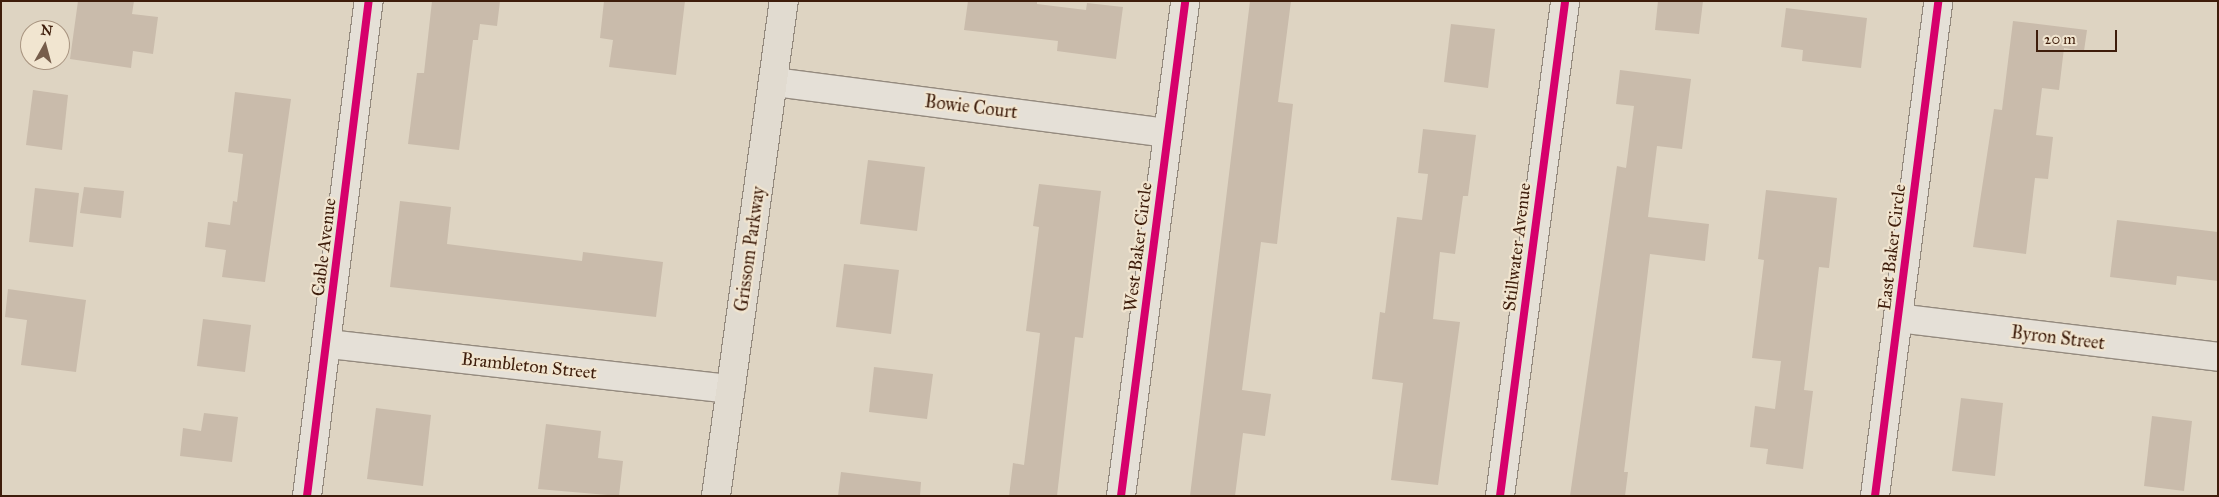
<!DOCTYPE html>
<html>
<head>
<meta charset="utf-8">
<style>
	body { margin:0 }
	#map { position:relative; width:2219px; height:497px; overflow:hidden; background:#ded4c2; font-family:"IM FELL Great Primer",serif }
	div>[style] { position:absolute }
	.building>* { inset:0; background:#c9bbab }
	.roads { filter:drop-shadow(1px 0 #948a7e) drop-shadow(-1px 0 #948a7e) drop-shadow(0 1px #948a7e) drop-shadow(0 -1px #948a7e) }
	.minor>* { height:28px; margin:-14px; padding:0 14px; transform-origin:14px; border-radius:14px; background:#e5e0d7 }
	.major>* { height:28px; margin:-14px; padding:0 14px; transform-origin:14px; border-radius:14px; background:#e1dbd0 }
	.cycleway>* { height:8px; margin:-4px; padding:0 4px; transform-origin:4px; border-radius:4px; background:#d6006c }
	span { translate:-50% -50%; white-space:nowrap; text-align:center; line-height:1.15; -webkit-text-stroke:4.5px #f1e5d0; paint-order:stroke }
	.street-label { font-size:18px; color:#3e1d0b }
	.frame { position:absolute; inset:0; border:2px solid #3e1d0b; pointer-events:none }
	.north { position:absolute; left:20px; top:20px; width:50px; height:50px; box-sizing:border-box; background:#f1e5d0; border:1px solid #a99581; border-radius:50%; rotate:7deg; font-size:14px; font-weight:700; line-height:20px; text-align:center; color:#3e1d0b }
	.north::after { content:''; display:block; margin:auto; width:18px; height:22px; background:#765d4b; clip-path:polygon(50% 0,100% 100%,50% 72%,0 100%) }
	.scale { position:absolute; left:2036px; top:30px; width:81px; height:22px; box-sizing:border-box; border:2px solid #3e1d0b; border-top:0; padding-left:6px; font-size:15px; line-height:18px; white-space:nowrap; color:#3e1d0b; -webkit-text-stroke:4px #f1e5d0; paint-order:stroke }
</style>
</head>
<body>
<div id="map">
	<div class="building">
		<div style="clip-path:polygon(78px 1px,134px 1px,132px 14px,158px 17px,153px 54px,133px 51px,131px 68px,70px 59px)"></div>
		<div style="clip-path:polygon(432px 1px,500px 1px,497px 26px,480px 24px,478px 40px,473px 40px,459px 150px,408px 144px,417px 73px,424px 73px)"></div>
		<div style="clip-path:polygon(604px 1px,685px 1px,676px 75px,609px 67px,613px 40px,600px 38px)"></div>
		<div style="clip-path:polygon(968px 1px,1037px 1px,1037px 4px,1086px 10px,1087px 3px,1123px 7px,1116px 59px,1057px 51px,1058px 41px,964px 30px)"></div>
		<div style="clip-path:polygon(1250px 1px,1291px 1px,1278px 102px,1293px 104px,1277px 244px,1261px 242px,1242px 390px,1271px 394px,1265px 436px,1243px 433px,1235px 496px,1190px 496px)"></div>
		<div style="clip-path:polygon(1658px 1px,1703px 1px,1699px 34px,1655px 30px)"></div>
		<div style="clip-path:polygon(1786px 8px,1867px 18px,1861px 68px,1802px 61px,1803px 50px,1781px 47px)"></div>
		<div style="clip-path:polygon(2013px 21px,2087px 30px,2084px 51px,2064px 48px,2059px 90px,2042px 88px,2036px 135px,2053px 137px,2048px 179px,2035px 178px,2026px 254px,1973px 247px,1994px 109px,2002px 110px)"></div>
		<div style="clip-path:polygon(1451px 24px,1495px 29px,1488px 88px,1444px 82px)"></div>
		<div style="clip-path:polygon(1620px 70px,1691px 79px,1682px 149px,1657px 146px,1648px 217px,1709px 224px,1705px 261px,1650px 254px,1624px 472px,1628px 472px,1625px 496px,1570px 496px,1617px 166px,1626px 168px,1634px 106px,1616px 104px)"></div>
		<div style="clip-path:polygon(33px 90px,68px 95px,62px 150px,26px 145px)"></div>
		<div style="clip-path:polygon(235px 92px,291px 99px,265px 282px,222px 277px,226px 250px,205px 247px,208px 222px,230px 225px,233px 201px,237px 202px,243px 154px,228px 152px)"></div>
		<div style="clip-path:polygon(1423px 129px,1476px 135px,1468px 196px,1463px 196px,1455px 254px,1440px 252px,1433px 319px,1460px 322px,1438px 485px,1391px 480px,1403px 383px,1372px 379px,1380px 312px,1385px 313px,1397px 217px,1422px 220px,1428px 174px,1418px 173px)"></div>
		<div style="clip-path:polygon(868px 160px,925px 167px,917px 231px,860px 224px)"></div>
		<div style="clip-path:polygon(1039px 184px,1101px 191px,1083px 338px,1075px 337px,1057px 496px,1009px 496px,1013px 463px,1024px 465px,1040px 333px,1026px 331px,1039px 227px,1033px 226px)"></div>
		<div style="clip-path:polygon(84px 187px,124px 191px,121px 218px,80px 213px)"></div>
		<div style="clip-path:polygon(35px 188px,79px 193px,73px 247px,29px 242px)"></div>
		<div style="clip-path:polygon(1766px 190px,1837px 198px,1829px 268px,1819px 267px,1804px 390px,1813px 391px,1803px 469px,1766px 464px,1768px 449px,1750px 447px,1755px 406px,1775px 409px,1781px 361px,1752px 358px,1764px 260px,1758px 259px)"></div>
		<div style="clip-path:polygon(400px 201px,451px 207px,447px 244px,582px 261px,583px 252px,663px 262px,656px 317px,390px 287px)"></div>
		<div style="clip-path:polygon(2117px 220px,2218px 232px,2218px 281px,2177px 276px,2176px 285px,2110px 277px)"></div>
		<div style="clip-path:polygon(844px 264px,899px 270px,891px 334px,836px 327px)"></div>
		<div style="clip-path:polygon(8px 289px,86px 300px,76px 372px,21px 365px,27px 320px,5px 317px)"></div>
		<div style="clip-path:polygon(203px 319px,251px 325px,245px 372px,197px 366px)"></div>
		<div style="clip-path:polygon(874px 367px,933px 374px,927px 419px,869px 412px)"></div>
		<div style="clip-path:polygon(1961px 398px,2003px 403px,1995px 476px,1952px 471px)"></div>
		<div style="clip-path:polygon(376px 408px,431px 415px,423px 486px,367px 479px)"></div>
		<div style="clip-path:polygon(204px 413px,238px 417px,232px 462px,180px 456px,183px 428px,201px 431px)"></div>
		<div style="clip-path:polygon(2152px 416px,2192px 421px,2184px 491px,2144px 486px)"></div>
		<div style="clip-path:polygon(546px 424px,601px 431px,598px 458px,623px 461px,619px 496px,538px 489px)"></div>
		<div style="clip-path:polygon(841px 472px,921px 482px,920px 496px,838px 496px)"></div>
	</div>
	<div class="roads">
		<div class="minor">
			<div style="left:774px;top:82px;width:397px;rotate:7.4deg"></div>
			<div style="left:1898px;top:318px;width:322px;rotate:6.9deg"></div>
			<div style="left:328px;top:344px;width:405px;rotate:6.4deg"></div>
			<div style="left:307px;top:496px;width:499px;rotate:-82.9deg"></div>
			<div style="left:1121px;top:496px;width:499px;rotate:-82.6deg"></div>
			<div style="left:1500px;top:496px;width:499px;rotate:-82.5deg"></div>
			<div style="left:1875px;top:496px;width:499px;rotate:-82.7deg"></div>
		</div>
		<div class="major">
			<div style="left:716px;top:496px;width:500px;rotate:-82.2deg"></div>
		</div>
	</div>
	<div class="cycleway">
		<div style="left:307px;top:496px;width:499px;rotate:-82.9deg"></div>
		<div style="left:1121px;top:496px;width:499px;rotate:-82.6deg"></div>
		<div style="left:1500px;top:496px;width:499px;rotate:-82.5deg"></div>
		<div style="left:1875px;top:496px;width:499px;rotate:-82.7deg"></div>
	</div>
	<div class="street-label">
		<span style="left:971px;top:107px;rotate:7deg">Bowie Court</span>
		<span style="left:324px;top:247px;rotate:-83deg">Cable Avenue</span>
		<span style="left:1138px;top:247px;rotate:-83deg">West Baker Circle</span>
		<span style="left:1517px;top:247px;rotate:-83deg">Stillwater Avenue</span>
		<span style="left:1892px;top:247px;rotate:-83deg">East Baker Circle</span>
		<span style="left:750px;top:249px;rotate:-82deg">Grissom Parkway</span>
		<span style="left:2058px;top:338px;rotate:7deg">Byron Street</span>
		<span style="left:529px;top:366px;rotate:6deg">Brambleton Street</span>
	</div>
	<div class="frame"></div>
	<div class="north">N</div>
	<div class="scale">20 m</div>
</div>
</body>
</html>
